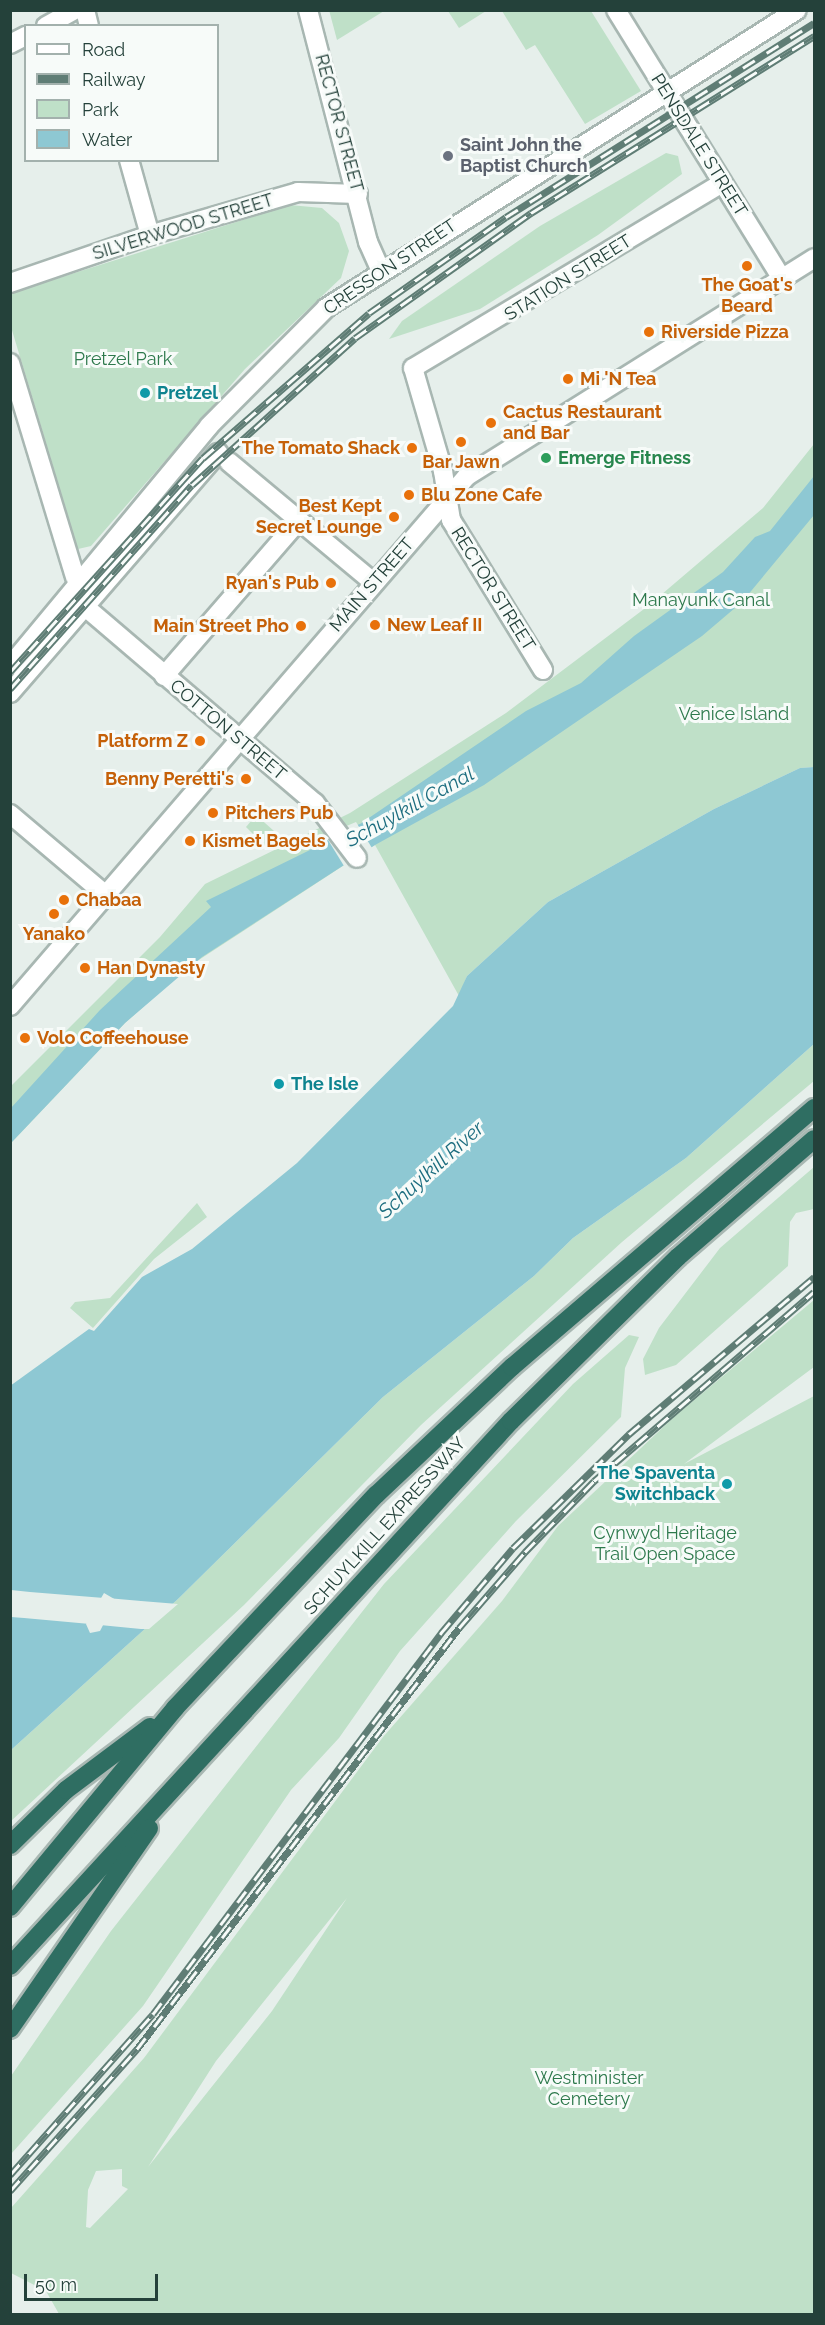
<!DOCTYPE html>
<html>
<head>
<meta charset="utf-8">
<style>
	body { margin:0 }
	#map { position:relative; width:825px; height:2325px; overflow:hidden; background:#e6efeb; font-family:Raleway,sans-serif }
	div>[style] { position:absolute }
	.green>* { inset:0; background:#bfe0c8 }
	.water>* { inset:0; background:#8ec8d3 }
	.pier>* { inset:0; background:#e6efeb }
	.roads { filter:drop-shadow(2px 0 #a8b7b2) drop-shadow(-2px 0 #a8b7b2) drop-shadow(0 2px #a8b7b2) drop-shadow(0 -2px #a8b7b2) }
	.minor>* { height:18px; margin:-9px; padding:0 9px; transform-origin:9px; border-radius:9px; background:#fff }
	.highway>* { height:18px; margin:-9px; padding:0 9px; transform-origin:9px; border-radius:9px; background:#2f6e62 }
	.rail>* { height:7px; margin-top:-3.5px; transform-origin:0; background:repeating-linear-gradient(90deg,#f7fbf9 0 14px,#5f7d75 0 28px); box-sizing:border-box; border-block:2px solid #5f7d75 }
	.dots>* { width:16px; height:16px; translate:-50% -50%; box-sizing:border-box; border:3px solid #f7fbf9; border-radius:50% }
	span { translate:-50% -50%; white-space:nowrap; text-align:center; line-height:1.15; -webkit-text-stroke:6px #f7fbf9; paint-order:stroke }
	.street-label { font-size:18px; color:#24413a }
	.worship-label { font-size:18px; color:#5b616d; font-weight:700 }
	.left { translate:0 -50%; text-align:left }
	.food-label { font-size:18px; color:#c56008; font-weight:700 }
	.right { translate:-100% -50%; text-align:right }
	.park-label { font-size:18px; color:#2d794c }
	.culture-label { font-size:18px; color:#0d838f; font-weight:700 }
	.leisure-label { font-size:18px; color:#27864d; font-weight:700 }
	.water-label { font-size:20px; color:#1c6d7f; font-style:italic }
	.frame { position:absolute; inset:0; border:12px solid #24413a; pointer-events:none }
	.legend { position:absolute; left:24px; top:24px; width:195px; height:138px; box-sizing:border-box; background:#f7fbf9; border:2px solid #a3b1ad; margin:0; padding:8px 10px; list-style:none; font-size:18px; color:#24413a }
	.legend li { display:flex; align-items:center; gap:12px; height:30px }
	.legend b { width:30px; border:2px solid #a3b1ad }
	.scale { position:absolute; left:24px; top:2274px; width:134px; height:27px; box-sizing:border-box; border:3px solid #24413a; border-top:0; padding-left:8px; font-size:18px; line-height:21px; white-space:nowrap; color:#24413a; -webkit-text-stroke:4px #f7fbf9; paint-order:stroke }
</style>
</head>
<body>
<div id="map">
	<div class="green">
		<div style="clip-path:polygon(329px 10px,384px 10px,384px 11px,337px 40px)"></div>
		<div style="clip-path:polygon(448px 11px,486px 11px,459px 28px)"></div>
		<div style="clip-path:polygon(502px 11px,591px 11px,641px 91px,585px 124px,535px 45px,526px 50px)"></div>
		<div style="clip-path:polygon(666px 153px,678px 156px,682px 174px,598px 235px,480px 309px,389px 339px,402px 321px,540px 226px)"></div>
		<div style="clip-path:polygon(290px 205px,322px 208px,339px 223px,349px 251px,341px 278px,245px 369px,91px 546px,78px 549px,11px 327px,11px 293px)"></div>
		<div style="clip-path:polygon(814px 444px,814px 767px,800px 768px,714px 809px,548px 902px,467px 976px,459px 996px,375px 845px,188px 967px,125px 1023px,11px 1143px,11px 1086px,160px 937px,205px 884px,350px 813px,506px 713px,648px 606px,763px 508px)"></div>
		<div style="clip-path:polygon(256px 815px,283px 839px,266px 847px,246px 827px)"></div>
		<div style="clip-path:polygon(814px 1044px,814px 1081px,622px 1242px,421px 1425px,244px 1605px,11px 1821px,11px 1750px,178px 1599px,383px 1397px,534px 1276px,573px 1238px,686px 1158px)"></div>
		<div style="clip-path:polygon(814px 1167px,814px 1209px,796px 1213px,790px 1222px,788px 1266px,676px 1365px,645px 1375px,643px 1359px,659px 1328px,720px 1248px)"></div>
		<div style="clip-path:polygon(197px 1203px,207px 1217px,154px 1259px,93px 1328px,70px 1308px,75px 1302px,110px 1298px)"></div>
		<div style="clip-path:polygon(evenodd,814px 1300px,814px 1367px,684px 1464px,814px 1396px,814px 2314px,59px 2314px,46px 2291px,11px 2273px,11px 2208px,144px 2058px,383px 1737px,502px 1601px,558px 1526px,674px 1417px,814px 1300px,347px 1898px,272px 2011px,148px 2167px,216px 2061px,347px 1898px,814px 1300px,122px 2169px,122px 2186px,128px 2189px,90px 2228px,86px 2227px,88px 2190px,96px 2171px,122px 2169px)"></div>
		<div style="clip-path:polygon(629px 1335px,639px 1337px,625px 1368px,621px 1417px,516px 1521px,400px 1651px,339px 1738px,291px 1790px,143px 2006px,11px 2154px,11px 2076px,111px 1931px,384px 1584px,573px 1384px)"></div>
	</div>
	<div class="water">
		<div style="clip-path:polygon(814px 476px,814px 515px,742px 602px,702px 636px,484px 785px,375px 845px,202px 957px,125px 1023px,11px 1143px,11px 1108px,100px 1010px,211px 907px,206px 901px,312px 849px,318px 838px,360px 824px,526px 711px,581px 683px,634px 636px,723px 572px,755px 537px,770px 531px)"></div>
		<div style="clip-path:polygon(evenodd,814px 767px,814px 1044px,686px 1158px,573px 1238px,534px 1276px,383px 1397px,178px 1599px,11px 1750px,10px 1386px,89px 1329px,94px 1331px,142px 1277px,192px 1249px,297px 1163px,453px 1006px,467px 976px,548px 902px,714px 809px,800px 768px,814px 767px,104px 1593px,116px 1600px,100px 1631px,90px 1633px,86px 1624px,104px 1593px)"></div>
	</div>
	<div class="pier">
		<div style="clip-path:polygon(356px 822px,372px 848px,344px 866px,325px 835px)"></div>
		<div style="clip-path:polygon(11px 1590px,30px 1592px,104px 1598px,90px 1624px,24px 1618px,11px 1617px)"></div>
		<div style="clip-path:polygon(107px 1598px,141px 1601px,178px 1604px,149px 1629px,141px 1629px,100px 1625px,112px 1601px)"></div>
	</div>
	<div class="roads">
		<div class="minor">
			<div style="left:85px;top:10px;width:16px;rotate:76deg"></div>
			<div style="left:308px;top:10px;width:240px;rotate:75.5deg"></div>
			<div style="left:368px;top:242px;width:30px;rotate:66deg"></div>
			<div style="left:616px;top:10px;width:316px;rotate:58.3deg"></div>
			<div style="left:46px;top:26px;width:33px;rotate:-29deg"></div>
			<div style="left:10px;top:44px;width:18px;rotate:-27deg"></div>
			<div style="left:129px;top:160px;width:78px;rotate:74.4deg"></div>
			<div style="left:10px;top:283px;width:148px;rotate:-18.9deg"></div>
			<div style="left:150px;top:235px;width:154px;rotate:-16.2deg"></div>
			<div style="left:298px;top:192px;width:60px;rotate:1.9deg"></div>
			<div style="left:10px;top:363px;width:224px;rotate:73.1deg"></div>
			<div style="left:229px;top:462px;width:187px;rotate:39.8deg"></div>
			<div style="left:90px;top:611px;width:296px;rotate:40.5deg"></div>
			<div style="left:315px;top:803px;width:69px;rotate:52.6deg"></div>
			<div style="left:10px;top:666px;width:312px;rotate:-50.3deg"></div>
			<div style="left:209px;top:426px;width:166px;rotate:-45.2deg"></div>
			<div style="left:326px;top:308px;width:557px;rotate:-32.32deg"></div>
			<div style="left:543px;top:670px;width:176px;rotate:-121.5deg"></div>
			<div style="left:451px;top:520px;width:50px;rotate:-99.3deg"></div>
			<div style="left:443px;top:471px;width:107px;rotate:-106.2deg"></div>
			<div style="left:413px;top:368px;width:360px;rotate:-30.9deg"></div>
			<div style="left:164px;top:676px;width:206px;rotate:-49.1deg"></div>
			<div style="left:10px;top:693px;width:318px;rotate:-49.1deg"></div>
			<div style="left:10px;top:814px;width:126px;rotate:40.2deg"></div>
			<div style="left:10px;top:1006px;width:700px;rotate:-49.23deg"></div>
			<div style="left:467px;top:476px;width:410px;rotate:-32.1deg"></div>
		</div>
		<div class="highway">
			<div style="left:10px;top:1845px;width:78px;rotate:-44.5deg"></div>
			<div style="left:66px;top:1790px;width:105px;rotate:-36.9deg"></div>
			<div style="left:10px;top:1907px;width:259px;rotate:-50.3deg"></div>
			<div style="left:175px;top:1708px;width:293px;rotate:-46.7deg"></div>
			<div style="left:376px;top:1495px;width:187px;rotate:-43.3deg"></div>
			<div style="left:512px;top:1367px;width:398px;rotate:-40.6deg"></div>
			<div style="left:10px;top:1966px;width:740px;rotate:-47.41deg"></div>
			<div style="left:511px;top:1421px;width:234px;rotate:-44.5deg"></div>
			<div style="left:678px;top:1257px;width:180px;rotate:-40.9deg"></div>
			<div style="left:10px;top:2029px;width:244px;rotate:-55.3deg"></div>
		</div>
	</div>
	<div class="rail">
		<div style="left:10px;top:672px;width:288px;rotate:-48deg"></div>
		<div style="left:203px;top:458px;width:220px;rotate:-41.1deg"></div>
		<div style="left:369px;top:313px;width:167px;rotate:-35deg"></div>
		<div style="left:506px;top:217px;width:364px;rotate:-32.2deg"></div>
		<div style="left:10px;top:689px;width:273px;rotate:-48.3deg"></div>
		<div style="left:192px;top:485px;width:219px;rotate:-42deg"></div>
		<div style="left:355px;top:338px;width:216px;rotate:-35.4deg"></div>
		<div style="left:531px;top:213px;width:334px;rotate:-32deg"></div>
		<div style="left:10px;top:2175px;width:215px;rotate:-48.4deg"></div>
		<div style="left:153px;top:2014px;width:478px;rotate:-52.9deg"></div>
		<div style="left:441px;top:1633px;width:111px;rotate:-49.7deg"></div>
		<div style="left:513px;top:1548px;width:163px;rotate:-44.5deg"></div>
		<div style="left:629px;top:1434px;width:243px;rotate:-40.3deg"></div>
		<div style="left:10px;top:2191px;width:191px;rotate:-48.2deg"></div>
		<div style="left:137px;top:2049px;width:530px;rotate:-52.59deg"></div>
		<div style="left:459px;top:1628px;width:101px;rotate:-49deg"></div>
		<div style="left:525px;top:1552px;width:99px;rotate:-45.8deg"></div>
		<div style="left:594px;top:1481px;width:290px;rotate:-40.7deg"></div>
	</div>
	<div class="dots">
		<div style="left:448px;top:156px;background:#6b7280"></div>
		<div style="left:747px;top:266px;background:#e8710a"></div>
		<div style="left:649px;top:332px;background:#e8710a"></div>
		<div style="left:568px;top:379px;background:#e8710a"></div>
		<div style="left:145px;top:393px;background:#0f9aa8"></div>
		<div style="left:491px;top:423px;background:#e8710a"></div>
		<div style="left:461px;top:442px;background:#e8710a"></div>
		<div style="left:412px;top:448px;background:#e8710a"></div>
		<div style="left:546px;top:458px;background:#2e9e5b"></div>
		<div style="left:409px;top:495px;background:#e8710a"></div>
		<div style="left:394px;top:517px;background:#e8710a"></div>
		<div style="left:331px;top:583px;background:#e8710a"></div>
		<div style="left:375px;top:625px;background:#e8710a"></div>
		<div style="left:301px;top:626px;background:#e8710a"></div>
		<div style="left:200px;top:741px;background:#e8710a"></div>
		<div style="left:246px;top:779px;background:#e8710a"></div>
		<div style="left:213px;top:813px;background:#e8710a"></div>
		<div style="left:190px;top:841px;background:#e8710a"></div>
		<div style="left:64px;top:900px;background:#e8710a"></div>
		<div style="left:54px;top:914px;background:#e8710a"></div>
		<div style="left:85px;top:968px;background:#e8710a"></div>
		<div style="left:25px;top:1038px;background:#e8710a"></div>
		<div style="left:279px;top:1084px;background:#0f9aa8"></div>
		<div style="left:727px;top:1484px;background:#0f9aa8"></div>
	</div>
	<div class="street-label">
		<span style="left:339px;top:123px;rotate:75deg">RECTOR STREET</span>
		<span style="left:699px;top:145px;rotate:58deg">PENSDALE STREET</span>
		<span style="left:183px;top:227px;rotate:-17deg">SILVERWOOD STREET</span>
		<span style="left:390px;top:267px;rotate:-34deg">CRESSON STREET</span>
		<span style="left:568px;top:278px;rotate:-32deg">STATION STREET</span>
		<span style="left:372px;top:585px;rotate:-49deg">MAIN STREET</span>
		<span style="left:493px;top:589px;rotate:58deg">RECTOR STREET</span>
		<span style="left:228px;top:730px;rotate:40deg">COTTON STREET</span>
		<span style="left:385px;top:1526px;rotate:-48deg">SCHUYLKILL EXPRESSWAY</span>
	</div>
	<div class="worship-label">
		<span class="left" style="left:460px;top:156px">Saint John the<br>Baptist Church</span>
	</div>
	<div class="food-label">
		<span style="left:747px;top:296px">The Goat's<br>Beard</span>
		<span class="left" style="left:661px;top:332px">Riverside Pizza</span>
		<span class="left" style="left:580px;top:379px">Mi 'N Tea</span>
		<span class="left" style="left:503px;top:423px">Cactus Restaurant<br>and Bar</span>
		<span class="right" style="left:400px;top:448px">The Tomato Shack</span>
		<span style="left:461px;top:462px">Bar Jawn</span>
		<span class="left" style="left:421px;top:495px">Blu Zone Cafe</span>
		<span class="right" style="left:382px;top:517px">Best Kept<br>Secret Lounge</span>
		<span class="right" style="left:319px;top:583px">Ryan's Pub</span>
		<span class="left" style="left:387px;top:625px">New Leaf II</span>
		<span class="right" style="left:289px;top:626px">Main Street Pho</span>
		<span class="right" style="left:188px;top:741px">Platform Z</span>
		<span class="right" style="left:234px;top:779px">Benny Peretti's</span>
		<span class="left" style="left:225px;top:813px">Pitchers Pub</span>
		<span class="left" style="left:202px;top:841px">Kismet Bagels</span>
		<span class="left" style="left:76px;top:900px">Chabaa</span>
		<span style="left:54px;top:934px">Yanako</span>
		<span class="left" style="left:97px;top:968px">Han Dynasty</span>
		<span class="left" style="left:37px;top:1038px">Volo Coffeehouse</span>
	</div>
	<div class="park-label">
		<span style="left:123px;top:359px">Pretzel Park</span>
		<span style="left:701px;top:600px">Manayunk Canal</span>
		<span style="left:734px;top:714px">Venice Island</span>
		<span style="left:665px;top:1544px">Cynwyd Heritage<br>Trail Open Space</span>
		<span style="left:589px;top:2089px">Westminister<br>Cemetery</span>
	</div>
	<div class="culture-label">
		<span class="left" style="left:157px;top:393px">Pretzel</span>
		<span class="left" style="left:291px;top:1084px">The Isle</span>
		<span class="right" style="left:715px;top:1484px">The Spaventa<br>Switchback</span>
	</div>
	<div class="leisure-label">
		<span class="left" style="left:558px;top:458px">Emerge Fitness</span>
	</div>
	<div class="water-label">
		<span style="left:410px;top:807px;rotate:-29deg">Schuylkill Canal</span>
		<span style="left:431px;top:1170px;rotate:-42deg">Schuylkill River</span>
	</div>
	<div class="frame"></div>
	<ul class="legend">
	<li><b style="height:8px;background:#fff"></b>Road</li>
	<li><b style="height:8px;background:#5f7d75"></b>Railway</li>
	<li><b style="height:16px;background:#bfe0c8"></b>Park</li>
	<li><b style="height:16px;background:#8ec8d3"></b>Water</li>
	</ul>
	<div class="scale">50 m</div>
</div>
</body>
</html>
